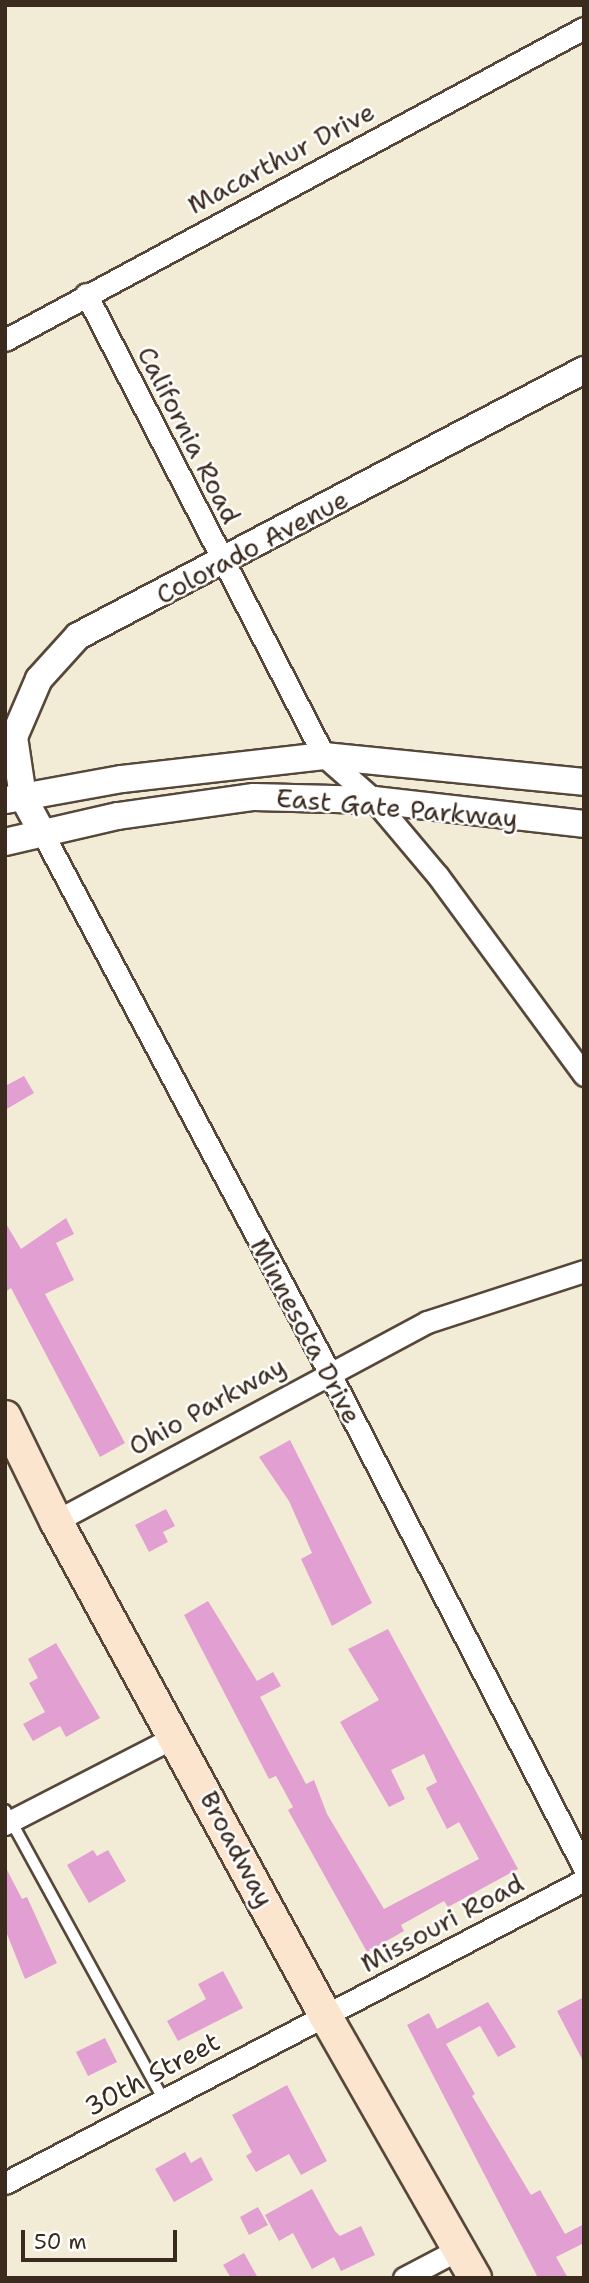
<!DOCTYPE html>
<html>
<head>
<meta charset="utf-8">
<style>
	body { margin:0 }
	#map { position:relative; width:589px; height:2283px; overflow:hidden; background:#f2ecd7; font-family:"Shantell Sans",sans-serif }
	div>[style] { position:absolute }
	.building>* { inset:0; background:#e29fd1 }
	.roads { filter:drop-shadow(2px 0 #56473a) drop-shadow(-2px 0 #56473a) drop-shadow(0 2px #56473a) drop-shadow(0 -2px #56473a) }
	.service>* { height:10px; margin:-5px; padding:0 5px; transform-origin:5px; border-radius:5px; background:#fff }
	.minor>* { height:21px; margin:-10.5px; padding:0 10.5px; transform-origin:10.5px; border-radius:10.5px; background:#fff }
	.tertiary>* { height:26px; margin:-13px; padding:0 13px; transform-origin:13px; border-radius:13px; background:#fff }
	.secondary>* { height:32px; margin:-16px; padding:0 16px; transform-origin:16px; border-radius:16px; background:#fbe5cf }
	span { translate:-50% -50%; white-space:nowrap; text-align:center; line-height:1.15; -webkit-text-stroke:5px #fff; paint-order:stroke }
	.street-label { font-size:26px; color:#3b2a1e }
	.frame { position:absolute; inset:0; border:7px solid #3b2a1e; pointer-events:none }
	.scale { position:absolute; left:21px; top:2230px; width:156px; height:32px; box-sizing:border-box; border:4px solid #3b2a1e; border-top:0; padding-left:9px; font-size:21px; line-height:24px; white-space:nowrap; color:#3b2a1e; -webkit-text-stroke:5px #fff; paint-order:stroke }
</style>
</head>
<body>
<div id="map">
	<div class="building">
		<div style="clip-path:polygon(24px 1076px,34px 1093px,5px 1110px,5px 1086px)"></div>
		<div style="clip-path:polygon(66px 1218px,74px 1234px,56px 1243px,74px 1280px,45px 1294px,125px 1443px,100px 1457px,11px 1288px,5px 1292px,5px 1222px,21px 1249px)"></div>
		<div style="clip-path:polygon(290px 1440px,372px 1603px,332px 1626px,301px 1559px,312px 1553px,289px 1501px,259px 1457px)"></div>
		<div style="clip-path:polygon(166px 1509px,175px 1526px,163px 1532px,168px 1542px,149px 1552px,135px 1525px)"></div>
		<div style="clip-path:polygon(208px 1601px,257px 1681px,273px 1672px,281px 1686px,260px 1697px,306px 1784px,314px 1780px,327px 1814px,384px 1909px,479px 1859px,459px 1822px,447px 1829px,426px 1788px,437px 1782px,424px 1754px,391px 1770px,405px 1799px,389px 1807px,340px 1722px,379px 1700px,348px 1649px,388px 1629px,518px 1869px,448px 1907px,444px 1901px,401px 1925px,404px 1931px,367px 1952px,288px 1810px,293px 1807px,276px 1776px,269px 1779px,184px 1615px)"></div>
		<div style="clip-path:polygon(56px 1643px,100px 1718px,66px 1737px,60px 1726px,33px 1741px,23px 1724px,45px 1712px,29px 1683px,38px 1678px,28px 1659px)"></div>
		<div style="clip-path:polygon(93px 1850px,97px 1856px,108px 1850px,126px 1881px,89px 1903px,67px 1865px)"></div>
		<div style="clip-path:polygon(5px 1866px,22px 1899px,27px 1897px,57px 1963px,25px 1979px,5px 1929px)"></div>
		<div style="clip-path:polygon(223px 1971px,243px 2008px,178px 2041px,167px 2021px,206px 1999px,198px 1984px)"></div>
		<div style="clip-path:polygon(584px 1997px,584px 2063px,557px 2011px)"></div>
		<div style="clip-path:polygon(488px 2002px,516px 2047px,498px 2057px,480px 2026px,446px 2044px,475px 2094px,472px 2096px,531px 2195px,540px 2190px,565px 2234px,584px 2224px,584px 2243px,556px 2257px,568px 2278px,538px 2278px,407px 2025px,429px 2013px,437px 2029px)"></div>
		<div style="clip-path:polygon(105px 2038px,117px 2062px,88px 2076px,76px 2052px)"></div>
		<div style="clip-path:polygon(287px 2085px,327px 2161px,301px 2175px,289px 2154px,256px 2172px,246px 2156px,252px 2152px,232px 2115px)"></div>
		<div style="clip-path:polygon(185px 2152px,191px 2163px,201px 2157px,213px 2180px,174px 2202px,155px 2169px)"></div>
		<div style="clip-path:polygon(312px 2189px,335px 2231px,340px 2236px,361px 2226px,375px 2255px,341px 2271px,334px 2257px,312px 2269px,293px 2233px,279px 2241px,265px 2215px)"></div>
		<div style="clip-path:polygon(258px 2207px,268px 2225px,249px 2235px,240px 2217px)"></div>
		<div style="clip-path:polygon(244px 2253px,258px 2278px,231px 2278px,223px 2265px)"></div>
	</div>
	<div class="roads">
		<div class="service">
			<div style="left:5px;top:1810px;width:331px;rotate:61.3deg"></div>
		</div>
		<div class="minor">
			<div style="left:86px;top:294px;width:520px;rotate:62.74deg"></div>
			<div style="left:324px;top:756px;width:67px;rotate:41.3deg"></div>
			<div style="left:374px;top:800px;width:99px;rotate:49.9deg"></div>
			<div style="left:438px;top:876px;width:247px;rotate:53.7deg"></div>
			<div style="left:5px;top:340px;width:658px;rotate:-28.32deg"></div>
			<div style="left:43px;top:834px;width:609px;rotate:62deg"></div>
			<div style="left:329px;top:1372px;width:558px;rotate:62.79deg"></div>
			<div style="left:56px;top:1521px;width:421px;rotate:-28.2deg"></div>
			<div style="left:427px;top:1322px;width:165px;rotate:-18deg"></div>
			<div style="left:5px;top:1824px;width:192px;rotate:-27.2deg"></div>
			<div style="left:5px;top:2183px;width:653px;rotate:-27.62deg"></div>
			<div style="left:404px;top:2278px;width:62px;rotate:-27.8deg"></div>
		</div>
		<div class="tertiary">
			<div style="left:6px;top:800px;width:118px;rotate:-10.3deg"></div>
			<div style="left:122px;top:779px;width:203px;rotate:-6.5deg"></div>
			<div style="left:324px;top:756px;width:261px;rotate:5.7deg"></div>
			<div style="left:43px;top:834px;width:42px;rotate:-118.4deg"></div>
			<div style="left:23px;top:797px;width:61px;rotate:-98.5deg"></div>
			<div style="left:14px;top:737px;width:63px;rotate:-66.7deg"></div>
			<div style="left:39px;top:679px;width:58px;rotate:-47.8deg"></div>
			<div style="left:78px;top:636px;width:572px;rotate:-27.73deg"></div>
			<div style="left:5px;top:842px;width:116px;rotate:-13deg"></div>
			<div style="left:118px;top:816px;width:137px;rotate:-8deg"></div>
			<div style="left:254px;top:797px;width:120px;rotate:1.4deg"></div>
			<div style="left:374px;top:800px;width:211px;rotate:6.5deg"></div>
		</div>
		<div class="secondary">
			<div style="left:5px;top:1417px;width:116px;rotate:63.9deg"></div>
			<div style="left:56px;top:1521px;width:562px;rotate:61.43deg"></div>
			<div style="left:325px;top:2015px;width:303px;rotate:60.3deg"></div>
		</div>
	</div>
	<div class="street-label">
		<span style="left:281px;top:158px;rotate:-28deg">Macarthur Drive</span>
		<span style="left:189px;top:435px;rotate:63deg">California Road</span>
		<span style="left:252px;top:547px;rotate:-28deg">Colorado Avenue</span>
		<span style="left:397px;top:808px;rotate:5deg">East Gate Parkway</span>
		<span style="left:306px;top:1331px;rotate:62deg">Minnesota Drive</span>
		<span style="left:207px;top:1406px;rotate:-29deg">Ohio Parkway</span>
		<span style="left:237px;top:1849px;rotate:62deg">Broadway</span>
		<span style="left:442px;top:1923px;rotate:-28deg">Missouri Road</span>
		<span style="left:152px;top:2074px;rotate:-28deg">30th Street</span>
	</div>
	<div class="frame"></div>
	<div class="scale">50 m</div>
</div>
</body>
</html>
